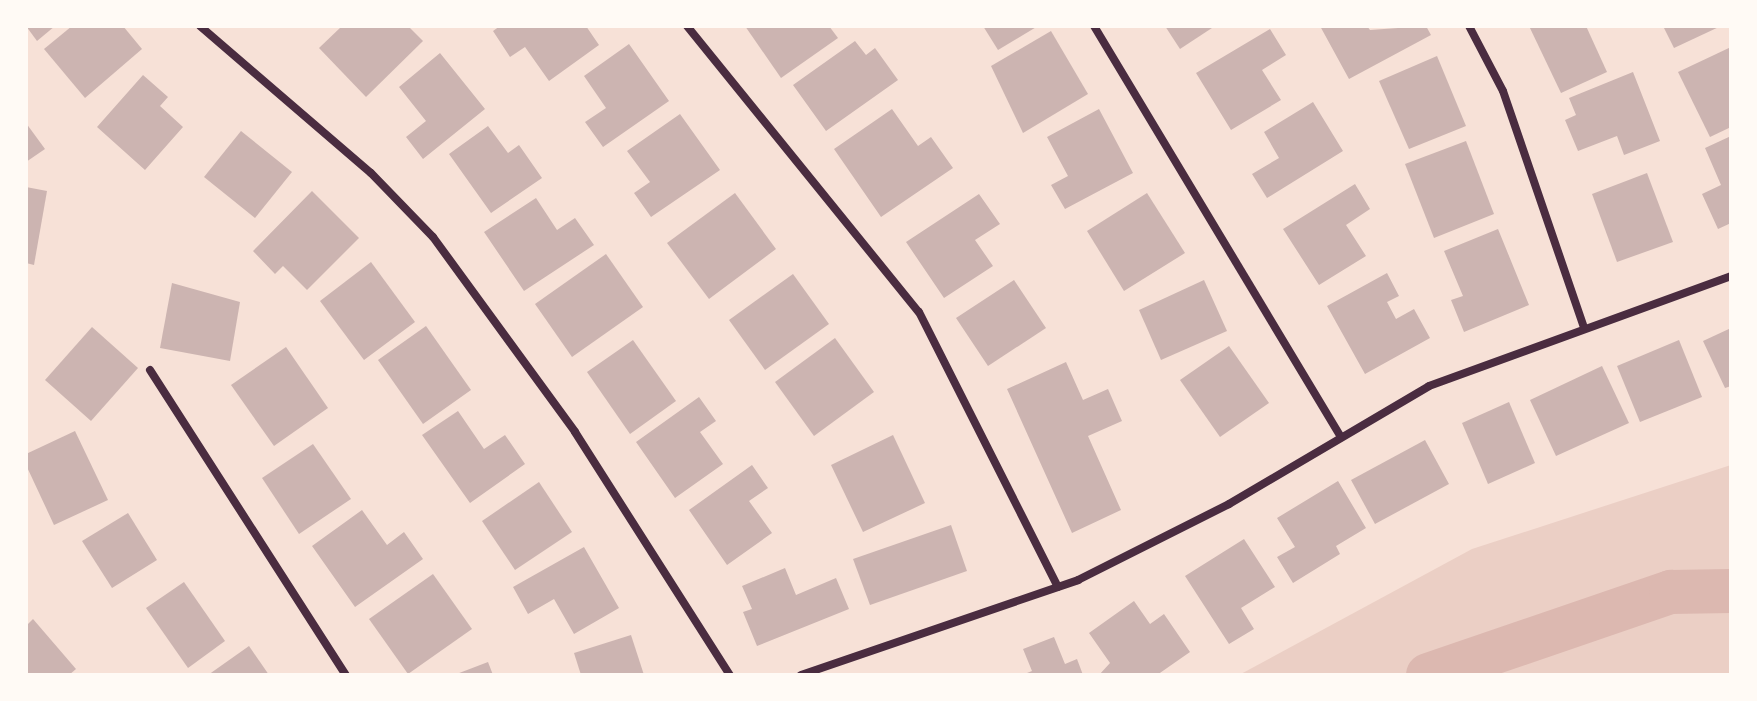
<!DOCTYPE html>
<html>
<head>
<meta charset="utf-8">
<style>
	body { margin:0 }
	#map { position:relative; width:1757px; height:701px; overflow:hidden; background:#f7e1d7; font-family:"PT Serif",serif }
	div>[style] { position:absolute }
	.green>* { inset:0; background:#ebcfc5 }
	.river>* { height:44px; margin:-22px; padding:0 22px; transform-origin:22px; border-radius:22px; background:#dcb8b0 }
	.building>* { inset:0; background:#ccb4b1 }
	.minor>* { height:8px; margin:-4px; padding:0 4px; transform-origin:4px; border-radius:4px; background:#4a2c40 }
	span { translate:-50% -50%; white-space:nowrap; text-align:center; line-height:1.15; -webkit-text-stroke:8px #fffaf5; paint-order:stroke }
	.frame { position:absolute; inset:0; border:28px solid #fffaf5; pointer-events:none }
</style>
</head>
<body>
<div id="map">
	<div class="green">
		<div style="clip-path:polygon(1731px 465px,1731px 675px,1239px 675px,1472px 549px)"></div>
	</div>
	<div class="river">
		<div style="left:1428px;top:675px;width:257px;rotate:-18.9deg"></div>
		<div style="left:1671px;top:592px;width:60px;rotate:-1deg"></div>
	</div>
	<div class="building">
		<div style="clip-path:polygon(26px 26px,55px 26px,37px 41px)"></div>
		<div style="clip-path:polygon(72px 26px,123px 26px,142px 49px,85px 98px,44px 49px)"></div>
		<div style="clip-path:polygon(342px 26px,408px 26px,423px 41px,366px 97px,319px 48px)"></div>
		<div style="clip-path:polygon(500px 26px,586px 26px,599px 45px,549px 81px,525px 47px,510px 57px,493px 31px)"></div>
		<div style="clip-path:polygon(745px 26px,829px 26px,838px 38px,781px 78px)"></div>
		<div style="clip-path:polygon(983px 26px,1038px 26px,998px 50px)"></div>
		<div style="clip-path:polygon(1165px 26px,1215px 26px,1180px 49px)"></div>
		<div style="clip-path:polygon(1320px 26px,1367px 26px,1370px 30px,1426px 26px,1431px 35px,1349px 79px)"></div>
		<div style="clip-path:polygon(1529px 26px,1586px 26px,1607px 72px,1561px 93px)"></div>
		<div style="clip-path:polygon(1663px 26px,1721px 26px,1674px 48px)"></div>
		<div style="clip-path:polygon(1270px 29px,1286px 55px,1262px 70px,1281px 100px,1231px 130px,1196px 73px)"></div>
		<div style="clip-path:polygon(1051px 31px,1088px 94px,1023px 133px,991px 66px)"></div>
		<div style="clip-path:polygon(855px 41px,866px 55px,875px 48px,898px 80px,826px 131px,793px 85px)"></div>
		<div style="clip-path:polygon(629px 44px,669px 101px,603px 147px,585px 122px,606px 108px,584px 76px)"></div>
		<div style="clip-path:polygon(1731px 47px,1731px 127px,1710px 137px,1678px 72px)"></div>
		<div style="clip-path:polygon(440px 53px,485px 109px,423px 159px,406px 137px,426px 121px,399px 87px)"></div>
		<div style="clip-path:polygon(1437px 56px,1466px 126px,1409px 149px,1379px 81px)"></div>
		<div style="clip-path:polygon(1633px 72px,1660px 141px,1624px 155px,1617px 136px,1578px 151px,1565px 120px,1576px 115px,1569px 98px)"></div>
		<div style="clip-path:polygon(143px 75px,168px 97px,160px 106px,183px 127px,145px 170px,97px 127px)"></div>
		<div style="clip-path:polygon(1313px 102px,1343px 151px,1267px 198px,1252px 174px,1279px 158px,1264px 132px)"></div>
		<div style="clip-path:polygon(892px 109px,918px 146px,931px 137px,953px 168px,881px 217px,834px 149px)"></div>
		<div style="clip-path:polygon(1099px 109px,1133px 173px,1065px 209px,1051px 185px,1068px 176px,1047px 137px)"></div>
		<div style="clip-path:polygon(680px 114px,720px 170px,651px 217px,634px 193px,650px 182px,627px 151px)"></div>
		<div style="clip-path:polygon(26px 123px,45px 149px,26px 162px)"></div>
		<div style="clip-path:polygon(488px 126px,508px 153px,519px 145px,542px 178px,491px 213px,449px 154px)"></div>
		<div style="clip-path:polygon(241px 131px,292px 172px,255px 218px,204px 177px)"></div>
		<div style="clip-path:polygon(1731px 136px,1731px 223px,1718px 229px,1702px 194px,1721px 185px,1705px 148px)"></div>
		<div style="clip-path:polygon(1466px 141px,1494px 214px,1434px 238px,1405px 164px)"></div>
		<div style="clip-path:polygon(1647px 173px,1673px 242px,1617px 262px,1592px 194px)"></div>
		<div style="clip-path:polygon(1355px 184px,1370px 209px,1346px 225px,1366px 256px,1319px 285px,1283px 229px)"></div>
		<div style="clip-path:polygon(26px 187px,47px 191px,34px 265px,26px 263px)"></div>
		<div style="clip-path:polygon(312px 191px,359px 238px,307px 290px,283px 266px,275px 274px,253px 251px)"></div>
		<div style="clip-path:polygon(735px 193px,776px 249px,709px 299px,667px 243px)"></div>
		<div style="clip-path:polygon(1147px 193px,1185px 253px,1124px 291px,1087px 231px)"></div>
		<div style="clip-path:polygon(979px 194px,1000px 224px,975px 240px,993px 266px,944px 298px,906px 242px)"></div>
		<div style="clip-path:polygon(536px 198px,557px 230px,575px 218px,594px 245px,524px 291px,484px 232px)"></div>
		<div style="clip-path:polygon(1498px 229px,1529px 305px,1464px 332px,1451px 300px,1463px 296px,1444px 251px)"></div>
		<div style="clip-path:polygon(606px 254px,643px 307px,572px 357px,535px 304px)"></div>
		<div style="clip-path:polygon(371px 262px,415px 322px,364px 360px,320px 301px)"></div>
		<div style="clip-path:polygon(1387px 273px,1399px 296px,1387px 302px,1396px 319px,1414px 309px,1430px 338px,1365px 374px,1327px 306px)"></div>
		<div style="clip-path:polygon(793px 274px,829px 324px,765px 370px,729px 320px)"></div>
		<div style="clip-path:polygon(1014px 280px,1046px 328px,988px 366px,956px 318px)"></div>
		<div style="clip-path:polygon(1204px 280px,1227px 331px,1161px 360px,1139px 310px)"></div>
		<div style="clip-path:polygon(172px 283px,240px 302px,230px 361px,160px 348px)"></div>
		<div style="clip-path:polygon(426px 326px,471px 390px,423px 424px,378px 360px)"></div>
		<div style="clip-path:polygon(92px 327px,138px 368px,91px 421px,45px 380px)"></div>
		<div style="clip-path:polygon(1731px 328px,1731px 386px,1725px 388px,1703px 341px)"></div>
		<div style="clip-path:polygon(835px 338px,874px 392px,814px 436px,775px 382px)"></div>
		<div style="clip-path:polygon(633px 340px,676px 401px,630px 434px,587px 372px)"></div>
		<div style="clip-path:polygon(1679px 340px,1702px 397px,1640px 422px,1617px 366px)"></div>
		<div style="clip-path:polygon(1229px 346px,1269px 403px,1220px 437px,1180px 380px)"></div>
		<div style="clip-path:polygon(286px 347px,328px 408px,274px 446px,231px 385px)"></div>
		<div style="clip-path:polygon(1066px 362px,1083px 400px,1108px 389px,1122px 421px,1088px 436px,1121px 510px,1072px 533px,1007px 389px)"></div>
		<div style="clip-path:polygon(1602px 366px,1629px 423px,1556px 456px,1530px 400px)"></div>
		<div style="clip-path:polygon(699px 397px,716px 421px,700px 432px,723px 464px,675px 498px,636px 442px)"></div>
		<div style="clip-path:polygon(1509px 402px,1535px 463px,1488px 484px,1462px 423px)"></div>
		<div style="clip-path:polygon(458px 411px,484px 449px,505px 435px,525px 464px,470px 503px,422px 435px)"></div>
		<div style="clip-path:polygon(75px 431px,108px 500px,54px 525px,26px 465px,26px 454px)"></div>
		<div style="clip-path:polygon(893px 435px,925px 503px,863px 532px,831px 465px)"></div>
		<div style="clip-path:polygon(1425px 440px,1449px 484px,1375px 524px,1351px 480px)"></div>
		<div style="clip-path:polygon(313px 444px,351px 499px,299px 534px,262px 478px)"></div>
		<div style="clip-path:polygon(752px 465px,768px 488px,749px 501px,772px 533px,727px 565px,689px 510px)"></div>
		<div style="clip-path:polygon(1338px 481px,1366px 528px,1336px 546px,1340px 554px,1293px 583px,1277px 557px,1295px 547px,1277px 518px)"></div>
		<div style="clip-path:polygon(539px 482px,572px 532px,515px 570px,482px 521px)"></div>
		<div style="clip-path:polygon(362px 510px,387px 545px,404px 532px,423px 559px,355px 607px,312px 546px)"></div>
		<div style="clip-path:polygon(128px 513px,157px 560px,112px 588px,82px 541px)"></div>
		<div style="clip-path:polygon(951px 525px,967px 571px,870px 605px,853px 559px)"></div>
		<div style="clip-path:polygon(1244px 539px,1275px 587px,1241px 608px,1254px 629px,1229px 644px,1185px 576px)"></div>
		<div style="clip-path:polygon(584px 547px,619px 608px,574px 634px,554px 599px,528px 614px,513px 587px)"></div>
		<div style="clip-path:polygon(785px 568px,796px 595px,836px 578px,849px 609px,757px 646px,743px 612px,752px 609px,742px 586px)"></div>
		<div style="clip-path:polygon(433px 574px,472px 629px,408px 674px,369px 619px)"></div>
		<div style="clip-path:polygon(184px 582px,225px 641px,188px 668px,146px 608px)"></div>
		<div style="clip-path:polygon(1134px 601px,1150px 624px,1164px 614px,1190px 652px,1157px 675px,1099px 675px,1110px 663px,1089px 633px)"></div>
		<div style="clip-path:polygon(33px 619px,76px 669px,69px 675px,26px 675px,26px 626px)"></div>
		<div style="clip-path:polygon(631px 635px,644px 675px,581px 675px,574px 653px)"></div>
		<div style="clip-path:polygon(1054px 637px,1065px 664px,1077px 659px,1083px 675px,1022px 675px,1032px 671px,1023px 649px)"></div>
		<div style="clip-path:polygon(249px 646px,269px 675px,208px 675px)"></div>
		<div style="clip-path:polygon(488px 662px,493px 675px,454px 675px)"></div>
	</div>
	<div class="minor">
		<div style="left:200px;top:26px;width:225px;rotate:40.7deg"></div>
		<div style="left:371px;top:173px;width:89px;rotate:45.9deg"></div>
		<div style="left:433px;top:237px;width:241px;rotate:53.9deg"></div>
		<div style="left:575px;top:432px;width:288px;rotate:57.5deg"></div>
		<div style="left:687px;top:26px;width:368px;rotate:51deg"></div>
		<div style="left:919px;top:312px;width:308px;rotate:63.2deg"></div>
		<div style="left:1094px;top:26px;width:480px;rotate:59deg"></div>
		<div style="left:1469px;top:26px;width:73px;rotate:62.4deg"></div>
		<div style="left:1503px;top:91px;width:250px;rotate:71.1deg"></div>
		<div style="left:150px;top:370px;width:363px;rotate:57.3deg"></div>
		<div style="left:801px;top:675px;width:293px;rotate:-18.9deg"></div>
		<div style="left:1078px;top:580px;width:169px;rotate:-26.7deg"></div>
		<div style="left:1229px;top:504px;width:232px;rotate:-30.5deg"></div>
		<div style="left:1429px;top:386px;width:321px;rotate:-20deg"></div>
	</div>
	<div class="frame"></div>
</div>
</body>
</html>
